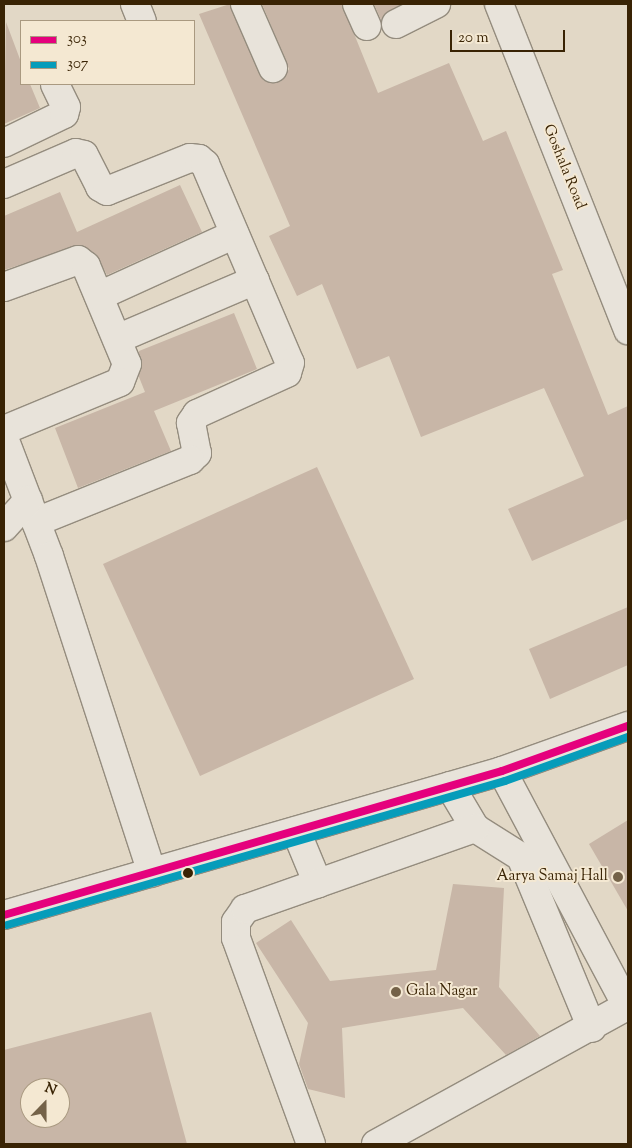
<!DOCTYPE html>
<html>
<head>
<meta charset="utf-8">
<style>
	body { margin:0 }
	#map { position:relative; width:632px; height:1148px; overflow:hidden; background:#e2d8c6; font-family:"Sorts Mill Goudy",serif }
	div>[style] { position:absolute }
	.building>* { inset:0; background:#c8b6a7 }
	.roads { filter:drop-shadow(1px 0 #948c7e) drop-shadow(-1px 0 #948c7e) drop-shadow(0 1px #948c7e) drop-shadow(0 -1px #948c7e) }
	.minor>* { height:28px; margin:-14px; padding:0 14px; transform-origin:14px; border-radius:14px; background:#e8e3da }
	.bus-1>* { height:8px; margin:-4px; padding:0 4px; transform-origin:4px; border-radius:4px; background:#e5007d }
	.bus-2>* { height:8px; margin:-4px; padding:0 4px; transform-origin:4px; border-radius:4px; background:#069cba }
	.dots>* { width:14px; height:14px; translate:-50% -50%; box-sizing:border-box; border:2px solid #f4e8d2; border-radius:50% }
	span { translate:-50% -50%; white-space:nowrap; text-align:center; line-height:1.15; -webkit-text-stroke:4px #f4e8d2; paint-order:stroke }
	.street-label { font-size:15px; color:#392304 }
	.poi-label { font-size:15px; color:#392304 }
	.right { translate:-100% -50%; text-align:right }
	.left { translate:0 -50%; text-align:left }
	.frame { position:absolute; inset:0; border:5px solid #392304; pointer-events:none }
	.legend { position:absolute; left:20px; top:20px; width:175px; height:65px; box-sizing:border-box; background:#f4e8d2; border:1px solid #a99980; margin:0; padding:6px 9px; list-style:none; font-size:15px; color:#392304 }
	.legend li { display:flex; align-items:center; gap:10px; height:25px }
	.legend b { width:25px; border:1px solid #a99980 }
	.north { position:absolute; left:20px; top:1078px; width:50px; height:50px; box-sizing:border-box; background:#f4e8d2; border:1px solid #a99980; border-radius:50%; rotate:22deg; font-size:14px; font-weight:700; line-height:20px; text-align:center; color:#392304 }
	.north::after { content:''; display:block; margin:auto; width:18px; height:22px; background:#746248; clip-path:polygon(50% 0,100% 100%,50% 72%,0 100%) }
	.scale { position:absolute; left:450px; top:30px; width:115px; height:22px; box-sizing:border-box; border:2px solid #392304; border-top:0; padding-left:6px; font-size:15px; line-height:18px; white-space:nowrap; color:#392304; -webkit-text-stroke:4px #f4e8d2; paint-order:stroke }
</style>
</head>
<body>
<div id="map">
	<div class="building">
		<div style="clip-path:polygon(230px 4px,264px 81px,280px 82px,289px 69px,262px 4px,342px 4px,378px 93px,449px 63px,483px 141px,506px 131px,563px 270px,552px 274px,608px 415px,628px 406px,628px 519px,532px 561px,508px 509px,584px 476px,544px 388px,421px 437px,389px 356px,357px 369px,322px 284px,297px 296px,269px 236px,290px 226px,199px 14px)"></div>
		<div style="clip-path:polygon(374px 4px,402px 4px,381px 20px)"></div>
		<div style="clip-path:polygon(6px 22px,21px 62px,21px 84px,30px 84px,40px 108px,4px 124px)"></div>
		<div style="clip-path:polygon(180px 185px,202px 232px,107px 275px,96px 254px,80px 245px,4px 270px,4px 216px,60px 192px,77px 232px)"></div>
		<div style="clip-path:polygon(234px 313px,257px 369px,154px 411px,171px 451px,78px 488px,55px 428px,145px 392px,139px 377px,139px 351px)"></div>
		<div style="clip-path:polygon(317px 467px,414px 679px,200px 776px,103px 564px)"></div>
		<div style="clip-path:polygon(628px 607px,628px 665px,550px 699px,529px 649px)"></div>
		<div style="clip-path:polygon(628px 820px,628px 911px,589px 844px)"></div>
		<div style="clip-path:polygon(453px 884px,504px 888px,499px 987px,540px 1036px,506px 1055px,463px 1008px,342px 1028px,345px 1098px,308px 1089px,299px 1064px,308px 1023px,256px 943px,291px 920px,330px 981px,436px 970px)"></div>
		<div style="clip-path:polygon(evenodd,151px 1012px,187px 1144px,4px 1144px,4px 1050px,151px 1012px,30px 1088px,60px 1088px,60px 1118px,30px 1118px,30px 1088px)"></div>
	</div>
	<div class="roads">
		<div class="minor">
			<div style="left:135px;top:4px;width:18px;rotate:68deg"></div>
			<div style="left:245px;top:4px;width:70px;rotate:66.4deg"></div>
			<div style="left:357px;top:4px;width:24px;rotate:66deg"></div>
			<div style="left:499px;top:4px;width:351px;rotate:68.4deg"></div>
			<div style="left:396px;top:24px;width:45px;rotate:-26.6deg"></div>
			<div style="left:4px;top:143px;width:67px;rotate:-25.8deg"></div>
			<div style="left:64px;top:114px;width:7px;rotate:-74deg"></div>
			<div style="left:66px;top:107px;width:25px;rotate:-116deg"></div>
			<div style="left:4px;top:184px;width:78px;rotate:-23.3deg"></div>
			<div style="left:76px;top:153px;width:8px;rotate:14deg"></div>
			<div style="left:84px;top:155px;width:36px;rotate:63deg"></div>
			<div style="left:100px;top:187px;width:8px;rotate:30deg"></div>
			<div style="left:107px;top:191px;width:89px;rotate:-21.7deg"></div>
			<div style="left:190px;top:158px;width:9px;rotate:6deg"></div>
			<div style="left:199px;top:159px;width:8px;rotate:40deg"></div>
			<div style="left:205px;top:164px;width:216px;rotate:66.9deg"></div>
			<div style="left:290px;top:363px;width:10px;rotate:107deg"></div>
			<div style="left:287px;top:373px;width:99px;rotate:155.5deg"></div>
			<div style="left:197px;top:414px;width:11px;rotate:124deg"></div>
			<div style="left:191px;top:423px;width:31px;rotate:79deg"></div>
			<div style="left:197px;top:453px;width:10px;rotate:135deg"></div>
			<div style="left:190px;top:460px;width:166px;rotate:158.1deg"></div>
			<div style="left:4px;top:287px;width:79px;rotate:-20deg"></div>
			<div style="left:78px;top:260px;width:10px;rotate:37deg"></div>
			<div style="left:86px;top:266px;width:106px;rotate:67.3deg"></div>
			<div style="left:127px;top:364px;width:19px;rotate:111deg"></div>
			<div style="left:120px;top:382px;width:126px;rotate:157.5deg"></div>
			<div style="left:99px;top:296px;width:149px;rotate:-24.5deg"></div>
			<div style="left:117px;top:339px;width:150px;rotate:-23.1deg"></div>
			<div style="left:4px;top:438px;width:126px;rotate:69.1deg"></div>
			<div style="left:49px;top:556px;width:333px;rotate:72deg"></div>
			<div style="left:4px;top:527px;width:36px;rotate:-48deg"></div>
			<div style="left:502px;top:771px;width:268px;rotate:62deg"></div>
			<div style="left:450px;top:786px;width:49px;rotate:59.2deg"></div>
			<div style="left:475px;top:828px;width:54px;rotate:32.2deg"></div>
			<div style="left:521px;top:857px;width:185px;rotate:67.5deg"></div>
			<div style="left:296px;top:831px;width:57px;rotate:67.5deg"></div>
			<div style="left:4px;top:915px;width:518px;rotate:-16.13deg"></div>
			<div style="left:502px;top:771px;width:134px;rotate:-19.7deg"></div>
			<div style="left:311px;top:1144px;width:219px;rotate:-110deg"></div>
			<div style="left:236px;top:938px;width:16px;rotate:-90deg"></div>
			<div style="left:236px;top:922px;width:16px;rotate:-55deg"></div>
			<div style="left:245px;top:909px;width:244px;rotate:-19.4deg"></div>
			<div style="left:376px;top:1144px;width:286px;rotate:-28.8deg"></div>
		</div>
	</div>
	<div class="bus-1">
		<div style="left:4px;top:915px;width:518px;rotate:-16.13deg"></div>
		<div style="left:502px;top:771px;width:134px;rotate:-19.7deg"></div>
	</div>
	<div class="bus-2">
		<div style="left:7px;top:925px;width:518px;rotate:-16.13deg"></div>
		<div style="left:505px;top:781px;width:131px;rotate:-19.7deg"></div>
	</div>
	<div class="dots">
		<div style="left:188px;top:873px;background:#392304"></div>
		<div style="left:618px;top:877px;background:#746248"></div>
		<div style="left:396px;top:992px;background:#746248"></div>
	</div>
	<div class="street-label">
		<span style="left:564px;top:167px;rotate:68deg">Goshala Road</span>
	</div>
	<div class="poi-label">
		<span class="right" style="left:608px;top:877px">Aarya Samaj Hall</span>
		<span class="left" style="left:406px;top:992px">Gala Nagar</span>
	</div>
	<div class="frame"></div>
	<ul class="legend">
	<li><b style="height:6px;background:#e5007d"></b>303</li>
	<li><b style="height:6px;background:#069cba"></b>307</li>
	</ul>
	<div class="north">N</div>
	<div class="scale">20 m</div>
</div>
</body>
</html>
